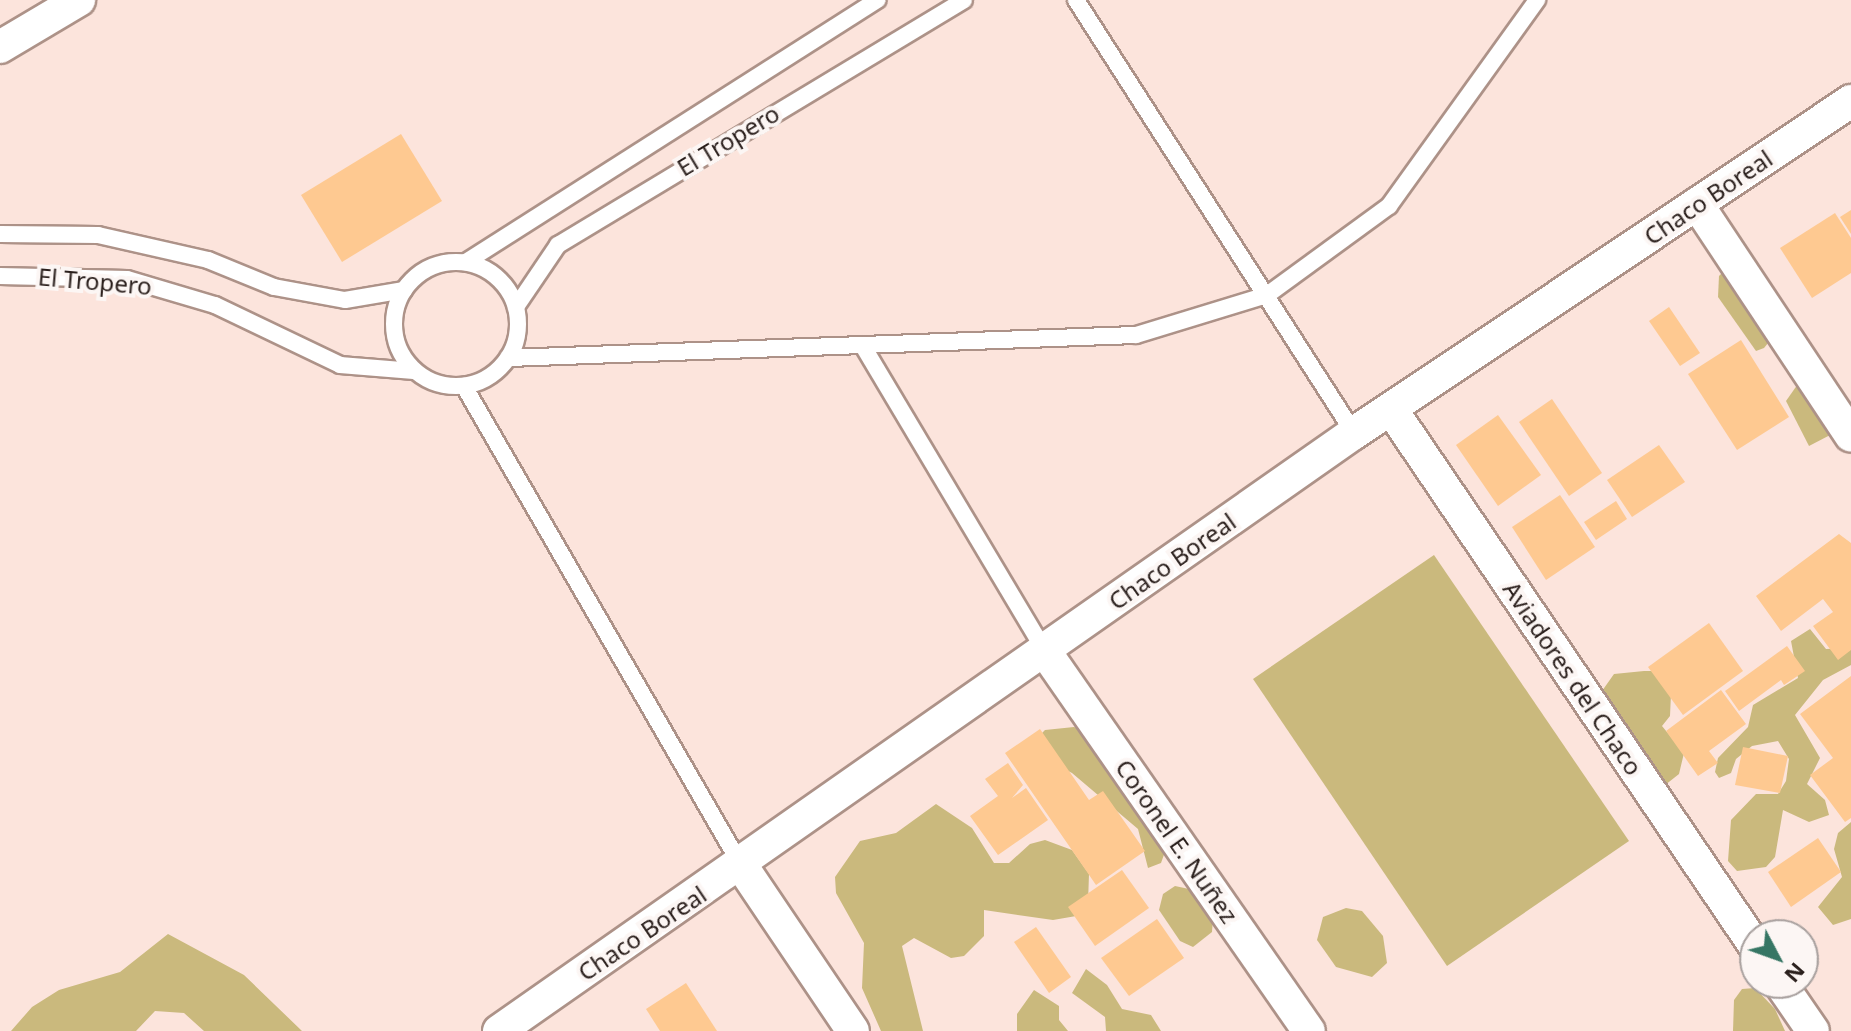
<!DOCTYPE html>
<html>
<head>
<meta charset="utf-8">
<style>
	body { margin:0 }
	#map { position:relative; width:1851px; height:1031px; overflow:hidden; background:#fce4dc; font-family:"Noto Sans",sans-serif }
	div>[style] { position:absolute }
	.green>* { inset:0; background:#cab97d }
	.building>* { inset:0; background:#fec991 }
	.roads { filter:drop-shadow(2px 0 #ad9288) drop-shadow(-2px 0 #ad9288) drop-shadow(0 2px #ad9288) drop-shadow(0 -2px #ad9288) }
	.service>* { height:16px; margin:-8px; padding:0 8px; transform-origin:8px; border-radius:8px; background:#fff }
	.service>.ring { margin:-8px; padding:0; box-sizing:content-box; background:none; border:16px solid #fff; border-radius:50% }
	.minor>* { height:32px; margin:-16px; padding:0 16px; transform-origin:16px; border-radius:16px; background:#fff }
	span { translate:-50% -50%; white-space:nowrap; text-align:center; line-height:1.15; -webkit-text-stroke:8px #fcf6f4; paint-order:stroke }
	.street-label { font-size:24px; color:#2a1f1c }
	.north { position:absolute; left:1739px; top:919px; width:80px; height:80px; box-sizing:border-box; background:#fcf6f4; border:2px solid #a8a09e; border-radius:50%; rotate:131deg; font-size:22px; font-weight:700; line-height:32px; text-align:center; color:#2a1f1c }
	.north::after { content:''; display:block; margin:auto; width:28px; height:36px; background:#367664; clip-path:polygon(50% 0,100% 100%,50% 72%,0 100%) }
</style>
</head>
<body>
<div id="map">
	<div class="green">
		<div style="clip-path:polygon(1729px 266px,1773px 337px,1764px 348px,1756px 351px,1718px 297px,1719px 276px)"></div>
		<div style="clip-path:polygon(1800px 381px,1834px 433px,1809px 446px,1786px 401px)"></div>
		<div style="clip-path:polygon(1434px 555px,1629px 841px,1447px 966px,1253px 679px)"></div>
		<div style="clip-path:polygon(1810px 629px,1826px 649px,1851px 648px,1851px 665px,1823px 680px,1795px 715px,1820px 758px,1807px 784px,1825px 800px,1829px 815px,1809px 822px,1783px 810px,1775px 857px,1766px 867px,1737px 871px,1728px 861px,1731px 820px,1756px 794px,1778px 794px,1786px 781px,1789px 759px,1778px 741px,1752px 746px,1736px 759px,1731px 773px,1719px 778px,1715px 772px,1718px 758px,1748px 727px,1753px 705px,1798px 678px,1791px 641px)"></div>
		<div style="clip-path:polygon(1644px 671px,1653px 671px,1671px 694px,1670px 716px,1662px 726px,1684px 753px,1679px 774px,1655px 793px,1602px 691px,1614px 674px)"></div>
		<div style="clip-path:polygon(1074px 727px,1087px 732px,1166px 849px,1161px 863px,1148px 868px,1138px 829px,1072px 773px,1037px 755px,1035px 740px,1045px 730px)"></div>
		<div style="clip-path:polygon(936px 804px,972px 828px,994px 863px,1009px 863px,1030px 844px,1045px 840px,1072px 850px,1089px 874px,1088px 903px,1082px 915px,1053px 920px,984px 910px,984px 936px,964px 956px,951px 958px,914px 938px,902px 946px,923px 1031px,881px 1031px,862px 988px,864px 943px,836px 893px,835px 877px,860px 841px,896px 833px)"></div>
		<div style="clip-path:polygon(1851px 822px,1851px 919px,1833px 925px,1818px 907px,1842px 877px,1834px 849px,1838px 833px)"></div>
		<div style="clip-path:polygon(1175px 886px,1189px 889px,1213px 918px,1212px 932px,1193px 947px,1180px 941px,1159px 910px,1163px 894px)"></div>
		<div style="clip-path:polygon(1346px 908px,1362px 911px,1383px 936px,1387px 963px,1372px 977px,1336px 967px,1317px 940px,1323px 917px)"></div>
		<div style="clip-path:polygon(168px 934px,244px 975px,302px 1031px,204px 1031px,184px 1013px,155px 1011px,136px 1031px,11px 1031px,32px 1007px,59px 990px,120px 972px)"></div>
		<div style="clip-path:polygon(1086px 969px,1107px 985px,1122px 1009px,1151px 1015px,1161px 1031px,1106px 1031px,1105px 1017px,1072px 993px)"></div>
		<div style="clip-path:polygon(1755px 988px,1775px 1009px,1785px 1031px,1733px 1031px,1734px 1000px,1742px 989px)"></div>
		<div style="clip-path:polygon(1034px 990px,1059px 1006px,1059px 1020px,1068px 1031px,1017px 1031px,1017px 1014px)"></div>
	</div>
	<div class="building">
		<div style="clip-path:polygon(401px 134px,442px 201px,342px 262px,301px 195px)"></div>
		<div style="clip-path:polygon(1851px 210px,1851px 234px,1840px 217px)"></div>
		<div style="clip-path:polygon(1835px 213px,1851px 238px,1851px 273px,1812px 298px,1780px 248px)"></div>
		<div style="clip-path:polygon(1669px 307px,1700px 353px,1680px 366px,1649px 321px)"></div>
		<div style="clip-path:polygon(1741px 340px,1789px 417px,1737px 450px,1688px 374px)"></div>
		<div style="clip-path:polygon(1552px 399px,1602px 473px,1569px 496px,1519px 422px)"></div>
		<div style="clip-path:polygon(1498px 415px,1541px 475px,1498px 506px,1456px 445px)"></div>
		<div style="clip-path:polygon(1659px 445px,1685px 482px,1632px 517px,1607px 480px)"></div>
		<div style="clip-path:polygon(1560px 495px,1595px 547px,1546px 580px,1512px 527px)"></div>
		<div style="clip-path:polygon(1616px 501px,1627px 519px,1596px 540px,1584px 522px)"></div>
		<div style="clip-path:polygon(1839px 534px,1851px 543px,1851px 650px,1838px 660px,1813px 626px,1833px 612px,1823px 599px,1781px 631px,1756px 596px)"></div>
		<div style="clip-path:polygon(1709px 623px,1743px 671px,1683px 715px,1648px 667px)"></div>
		<div style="clip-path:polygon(1787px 646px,1805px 671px,1784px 685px,1781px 680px,1739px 711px,1725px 691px)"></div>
		<div style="clip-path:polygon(1851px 676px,1851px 818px,1845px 822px,1810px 775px,1833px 758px,1800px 714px)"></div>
		<div style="clip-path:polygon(1721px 690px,1746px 724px,1709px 751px,1718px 763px,1698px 776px,1666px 731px)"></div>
		<div style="clip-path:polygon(1040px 729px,1089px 800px,1103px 791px,1145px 851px,1096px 885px,1005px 753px)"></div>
		<div style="clip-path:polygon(1743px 747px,1788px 756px,1780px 793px,1735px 785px)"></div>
		<div style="clip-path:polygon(1008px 763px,1023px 785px,1012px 798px,1026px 788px,1048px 820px,998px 855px,970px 816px,998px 796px,985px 779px)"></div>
		<div style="clip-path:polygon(1818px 838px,1841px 872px,1791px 907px,1768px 872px)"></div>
		<div style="clip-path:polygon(1122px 870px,1149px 908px,1095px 946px,1068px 907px)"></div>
		<div style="clip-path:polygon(1157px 919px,1184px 958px,1129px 996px,1101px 958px)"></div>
		<div style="clip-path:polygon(1036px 927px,1071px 977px,1049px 993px,1014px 942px)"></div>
		<div style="clip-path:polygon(686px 983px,717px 1031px,660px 1031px,646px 1009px)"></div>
	</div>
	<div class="roads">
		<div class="service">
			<div style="left:1076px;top:0;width:515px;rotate:57.3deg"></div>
			<div style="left:0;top:234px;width:98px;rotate:0.6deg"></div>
			<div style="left:98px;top:235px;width:113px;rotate:12.8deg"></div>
			<div style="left:208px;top:260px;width:71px;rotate:22.2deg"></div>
			<div style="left:274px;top:287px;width:72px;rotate:10.4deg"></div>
			<div style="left:345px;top:300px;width:60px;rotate:-9.6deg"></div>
			<div class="ring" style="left:394px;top:262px;width:108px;height:108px"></div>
			<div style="left:466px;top:262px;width:488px;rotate:-32.5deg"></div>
			<div style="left:0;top:276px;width:127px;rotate:1.4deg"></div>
			<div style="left:127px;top:279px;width:92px;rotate:16.5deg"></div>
			<div style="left:215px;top:305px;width:139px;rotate:25.6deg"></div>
			<div style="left:340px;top:365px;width:74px;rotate:4.6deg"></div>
			<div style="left:516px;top:307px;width:75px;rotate:-55.9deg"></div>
			<div style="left:558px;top:245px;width:474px;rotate:-31.1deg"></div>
			<div style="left:863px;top:346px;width:354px;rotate:59.2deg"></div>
			<div style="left:508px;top:358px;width:628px;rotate:-2.1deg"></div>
			<div style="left:1136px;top:335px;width:137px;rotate:-17deg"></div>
			<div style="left:1267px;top:295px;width:151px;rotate:-36.1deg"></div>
			<div style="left:1389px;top:206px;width:254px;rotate:-54.3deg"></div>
			<div style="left:464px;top:386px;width:553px;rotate:59.96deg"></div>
		</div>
		<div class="minor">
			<div style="left:0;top:47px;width:92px;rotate:-30.7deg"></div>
			<div style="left:1697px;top:204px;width:278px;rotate:56.4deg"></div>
			<div style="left:1391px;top:409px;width:649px;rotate:55.87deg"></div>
			<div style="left:1044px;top:650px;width:464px;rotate:55.2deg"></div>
			<div style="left:741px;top:865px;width:200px;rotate:56deg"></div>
			<div style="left:1780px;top:983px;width:58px;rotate:55.5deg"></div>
			<div style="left:499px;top:1031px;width:1043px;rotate:-34.97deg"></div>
			<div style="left:1354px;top:433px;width:598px;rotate:-33.74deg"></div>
		</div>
	</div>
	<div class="street-label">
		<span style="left:728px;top:140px;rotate:-31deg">El Tropero</span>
		<span style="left:1708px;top:197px;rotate:-34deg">Chaco Boreal</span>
		<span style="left:95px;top:281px;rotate:5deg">El Tropero</span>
		<span style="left:1172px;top:561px;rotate:-35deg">Chaco Boreal</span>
		<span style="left:1573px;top:678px;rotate:56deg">Aviadores del Chaco</span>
		<span style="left:1177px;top:841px;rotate:55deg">Coronel E. Nuñez</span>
		<span style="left:642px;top:933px;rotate:-34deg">Chaco Boreal</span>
	</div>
	<div class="north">N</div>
</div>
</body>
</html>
